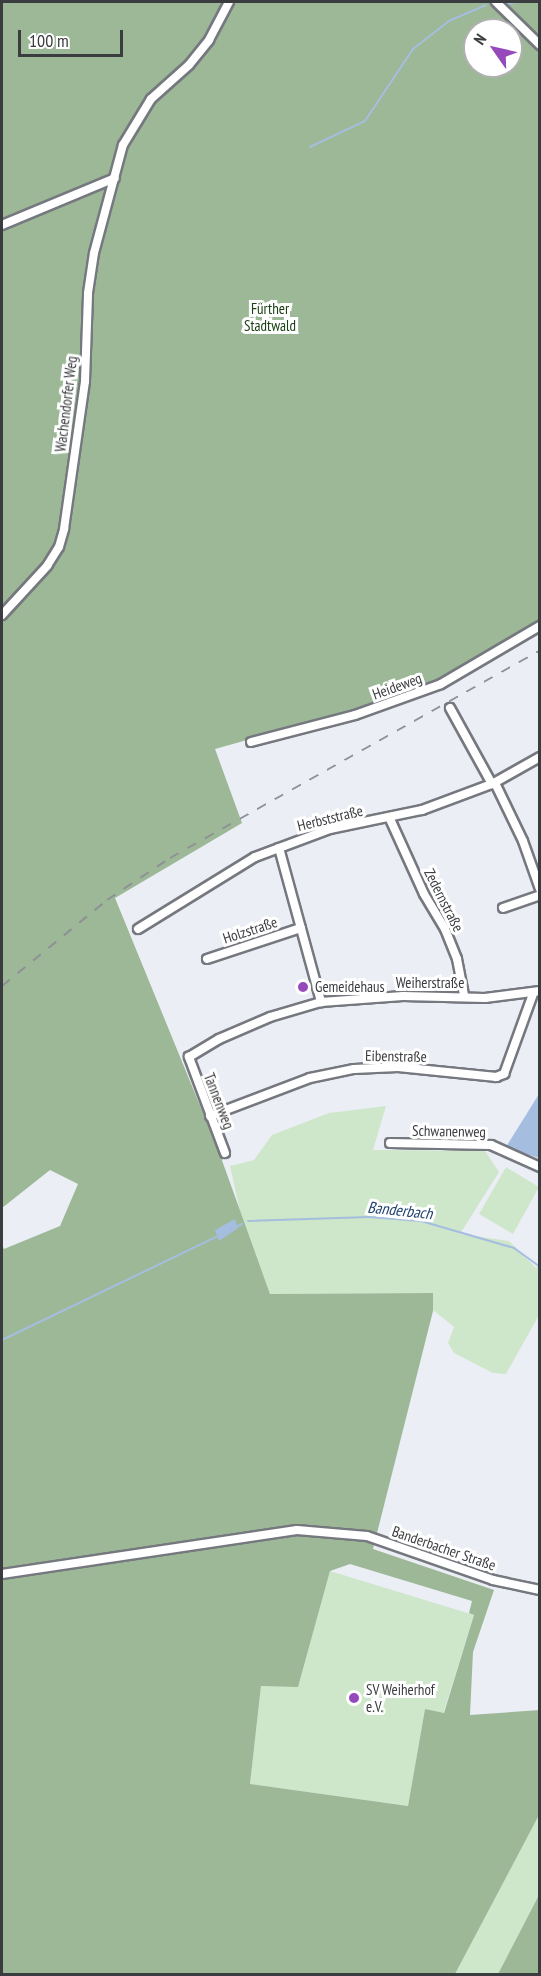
<!DOCTYPE html>
<html>
<head>
<meta charset="utf-8">
<style>
	body { margin:0 }
	#map { position:relative; width:541px; height:1976px; overflow:hidden; background:#ebeef5; font-family:"PT Sans Narrow",sans-serif }
	div>[style] { position:absolute }
	.green>* { inset:0; background:#cee7ca }
	.forest>* { inset:0; background:#9cb897 }
	.water>* { inset:0; background:#a5bedf }
	.stream>* { height:2px; margin:-1px; padding:0 1px; transform-origin:1px; border-radius:1px; background:#a5bedf }
	.roads { filter:drop-shadow(2px 0 #76787f) drop-shadow(-2px 0 #76787f) drop-shadow(0 2px #76787f) drop-shadow(0 -2px #76787f) }
	.minor>* { height:8px; margin:-4px; padding:0 4px; transform-origin:4px; border-radius:4px; background:#fff }
	.rail>* { height:2px; margin-top:-1px; transform-origin:0; background:repeating-linear-gradient(90deg,#8e9095 0 10px,transparent 0 20px) }
	.dots>* { width:16px; height:16px; translate:-50% -50%; box-sizing:border-box; border:3px solid #fff; border-radius:50% }
	span { translate:-50% -50%; white-space:nowrap; text-align:center; line-height:1.15; -webkit-text-stroke:6px #fff; paint-order:stroke }
	.park-label { font-size:15px; color:#1a4013 }
	.street-label { font-size:15px; color:#3b3c3f }
	.poi-label { font-size:15px; color:#3b3c3f }
	.left { translate:0 -50%; text-align:left }
	.water-label { font-size:16px; color:#224470; font-style:italic }
	.frame { position:absolute; inset:0; border:3px solid #3b3c3f; pointer-events:none }
	.north { position:absolute; left:463px; top:18px; width:60px; height:60px; box-sizing:border-box; background:#fff; border:2px solid #b1b1b2; border-radius:50%; rotate:304deg; font-size:16px; font-weight:700; line-height:24px; text-align:center; color:#3b3c3f }
	.north::after { content:''; display:block; margin:auto; width:21px; height:27px; background:#9649ba; clip-path:polygon(50% 0,100% 100%,50% 72%,0 100%) }
	.scale { position:absolute; left:18px; top:30px; width:105px; height:27px; box-sizing:border-box; border:3px solid #3b3c3f; border-top:0; padding-left:8px; font-size:18px; line-height:21px; white-space:nowrap; color:#3b3c3f; -webkit-text-stroke:4px #fff; paint-order:stroke }
</style>
</head>
<body>
<div id="map">
	<div class="green">
		<div style="clip-path:polygon(386px 1106px,373px 1150px,485px 1151px,499px 1172px,460px 1234px,509px 1241px,536px 1268px,539px 1264px,539px 1315px,506px 1374px,493px 1373px,454px 1353px,448px 1343px,454px 1327px,433px 1310px,433px 1293px,270px 1294px,242px 1220px,230px 1166px,254px 1160px,272px 1135px,329px 1113px)"></div>
		<div style="clip-path:polygon(506px 1167px,539px 1187px,513px 1234px,479px 1214px)"></div>
		<div style="clip-path:polygon(330px 1571px,474px 1615px,443px 1714px,425px 1709px,408px 1806px,250px 1784px,261px 1686px,298px 1686px)"></div>
		<div style="clip-path:polygon(539px 1815px,539px 1895px,498px 1974px,455px 1974px)"></div>
	</div>
	<div class="forest">
		<div style="clip-path:polygon(evenodd,2px 2px,539px 2px,539px 634px,458px 681px,215px 749px,242px 823px,115px 898px,219px 1152px,270px 1294px,433px 1293px,433px 1311px,373px 1549px,494px 1590px,473px 1652px,470px 1715px,540px 1710px,539px 1815px,455px 1974px,2px 1974px,2px 1245px,4px 1249px,60px 1226px,78px 1184px,50px 1170px,2px 1208px,2px 2px,475px 30px,511px 30px,511px 66px,475px 66px,475px 30px,2px 2px,350px 1564px,472px 1601px,469px 1613px,474px 1615px,444px 1713px,425px 1709px,408px 1806px,250px 1784px,261px 1686px,298px 1687px,330px 1571px,350px 1564px)"></div>
		<div style="clip-path:polygon(539px 1895px,539px 1974px,498px 1974px)"></div>
	</div>
	<div class="water">
		<div style="clip-path:polygon(539px 1094px,539px 1158px,506px 1147px)"></div>
		<div style="clip-path:polygon(235px 1219px,238px 1228px,219px 1241px,215px 1230px)"></div>
	</div>
	<div class="stream">
		<div style="left:506px;top:4px;width:11px;rotate:-10deg"></div>
		<div style="left:310px;top:147px;width:61px;rotate:-25.3deg"></div>
		<div style="left:365px;top:121px;width:87px;rotate:-56.3deg"></div>
		<div style="left:413px;top:49px;width:46px;rotate:-37.9deg"></div>
		<div style="left:449px;top:21px;width:40px;rotate:-23.4deg"></div>
		<div style="left:248px;top:1221px;width:121px;rotate:-1.9deg"></div>
		<div style="left:369px;top:1217px;width:52px;rotate:4.4deg"></div>
		<div style="left:421px;top:1221px;width:97px;rotate:16.2deg"></div>
		<div style="left:514px;top:1248px;width:32px;rotate:36deg"></div>
		<div style="left:236px;top:1227px;width:7px;rotate:-27deg"></div>
		<div style="left:2px;top:1340px;width:240px;rotate:-25.7deg"></div>
	</div>
	<div class="roads">
		<div class="minor">
			<div style="left:496px;top:2px;width:62px;rotate:44.3deg"></div>
			<div style="left:2px;top:225px;width:122px;rotate:-22.6deg"></div>
			<div style="left:2px;top:615px;width:67px;rotate:-47.4deg"></div>
			<div style="left:47px;top:566px;width:22px;rotate:-58deg"></div>
			<div style="left:59px;top:547px;width:19px;rotate:-74deg"></div>
			<div style="left:64px;top:529px;width:149px;rotate:-81.9deg"></div>
			<div style="left:85px;top:381px;width:88px;rotate:-88deg"></div>
			<div style="left:88px;top:293px;width:40px;rotate:-81.5deg"></div>
			<div style="left:94px;top:253px;width:112px;rotate:-75deg"></div>
			<div style="left:123px;top:145px;width:54px;rotate:-58.7deg"></div>
			<div style="left:151px;top:99px;width:51px;rotate:-41.8deg"></div>
			<div style="left:189px;top:65px;width:32px;rotate:-51deg"></div>
			<div style="left:209px;top:40px;width:43px;rotate:-62.2deg"></div>
			<div style="left:450px;top:708px;width:87px;rotate:61.1deg"></div>
			<div style="left:251px;top:742px;width:107px;rotate:-14.6deg"></div>
			<div style="left:355px;top:715px;width:91px;rotate:-19.8deg"></div>
			<div style="left:441px;top:684px;width:115px;rotate:-30.4deg"></div>
			<div style="left:495px;top:783px;width:64px;rotate:64.2deg"></div>
			<div style="left:523px;top:841px;width:51px;rotate:70.5deg"></div>
			<div style="left:390px;top:819px;width:82px;rotate:65.6deg"></div>
			<div style="left:424px;top:894px;width:41px;rotate:59deg"></div>
			<div style="left:445px;top:929px;width:32px;rotate:68deg"></div>
			<div style="left:457px;top:959px;width:38px;rotate:79deg"></div>
			<div style="left:279px;top:848px;width:160px;rotate:74.7deg"></div>
			<div style="left:503px;top:908px;width:39px;rotate:-19deg"></div>
			<div style="left:138px;top:929px;width:137px;rotate:-31.6deg"></div>
			<div style="left:255px;top:857px;width:80px;rotate:-20.5deg"></div>
			<div style="left:330px;top:829px;width:94px;rotate:-11.7deg"></div>
			<div style="left:422px;top:810px;width:75px;rotate:-20.4deg"></div>
			<div style="left:492px;top:784px;width:55px;rotate:-29.4deg"></div>
			<div style="left:207px;top:959px;width:99px;rotate:-18.3deg"></div>
			<div style="left:210px;top:1116px;width:107px;rotate:-20.8deg"></div>
			<div style="left:310px;top:1078px;width:45px;rotate:-11.6deg"></div>
			<div style="left:354px;top:1069px;width:44px;rotate:-2.6deg"></div>
			<div style="left:398px;top:1067px;width:99px;rotate:5.8deg"></div>
			<div style="left:496px;top:1077px;width:9px;rotate:-21deg"></div>
			<div style="left:504px;top:1074px;width:85px;rotate:-70.1deg"></div>
			<div style="left:390px;top:1143px;width:101px;rotate:1.1deg"></div>
			<div style="left:491px;top:1145px;width:54px;rotate:24.2deg"></div>
			<div style="left:225px;top:1153px;width:103px;rotate:-110.6deg"></div>
			<div style="left:189px;top:1057px;width:35px;rotate:-31deg"></div>
			<div style="left:219px;top:1039px;width:56px;rotate:-23.3deg"></div>
			<div style="left:270px;top:1017px;width:53px;rotate:-16.4deg"></div>
			<div style="left:321px;top:1002px;width:82px;rotate:-4.2deg"></div>
			<div style="left:403px;top:996px;width:82px;rotate:1.4deg"></div>
			<div style="left:485px;top:998px;width:55px;rotate:-7.3deg"></div>
			<div style="left:2px;top:1574px;width:298px;rotate:-8.5deg"></div>
			<div style="left:297px;top:1530px;width:70px;rotate:4.9deg"></div>
			<div style="left:367px;top:1536px;width:133px;rotate:19.2deg"></div>
			<div style="left:493px;top:1580px;width:48px;rotate:12deg"></div>
		</div>
	</div>
	<div class="rail">
		<div style="left:2px;top:986px;width:136px;rotate:-39.3deg"></div>
		<div style="left:107px;top:900px;width:76px;rotate:-33.7deg"></div>
		<div style="left:170px;top:858px;width:424px;rotate:-29.3deg"></div>
	</div>
	<div class="dots">
		<div style="left:303px;top:987px;background:#9649ba"></div>
		<div style="left:354px;top:1698px;background:#9649ba"></div>
	</div>
	<div class="park-label">
		<span style="left:270px;top:317px">Fürther<br>Stadtwald</span>
	</div>
	<div class="street-label">
		<span style="left:66px;top:404px;rotate:-83deg">Wachendorfer Weg</span>
		<span style="left:397px;top:686px;rotate:-20deg">Heideweg</span>
		<span style="left:330px;top:818px;rotate:-14deg">Herbststraße</span>
		<span style="left:444px;top:900px;rotate:63deg">Zedernstraße</span>
		<span style="left:250px;top:930px;rotate:-18deg">Holzstraße</span>
		<span style="left:430px;top:983px">Weiherstraße</span>
		<span style="left:396px;top:1056px;rotate:1deg">Eibenstraße</span>
		<span style="left:219px;top:1101px;rotate:69deg">Tannenweg</span>
		<span style="left:449px;top:1131px;rotate:1deg">Schwanenweg</span>
		<span style="left:444px;top:1548px;rotate:19deg">Banderbacher Straße</span>
	</div>
	<div class="poi-label">
		<span class="left" style="left:315px;top:987px">Gemeidehaus</span>
		<span class="left" style="left:366px;top:1698px">SV Weiherhof<br>e.V.</span>
	</div>
	<div class="water-label">
		<span style="left:400px;top:1210px;rotate:6deg">Banderbach</span>
	</div>
	<div class="frame"></div>
	<div class="north">N</div>
	<div class="scale">100 m</div>
</div>
</body>
</html>
